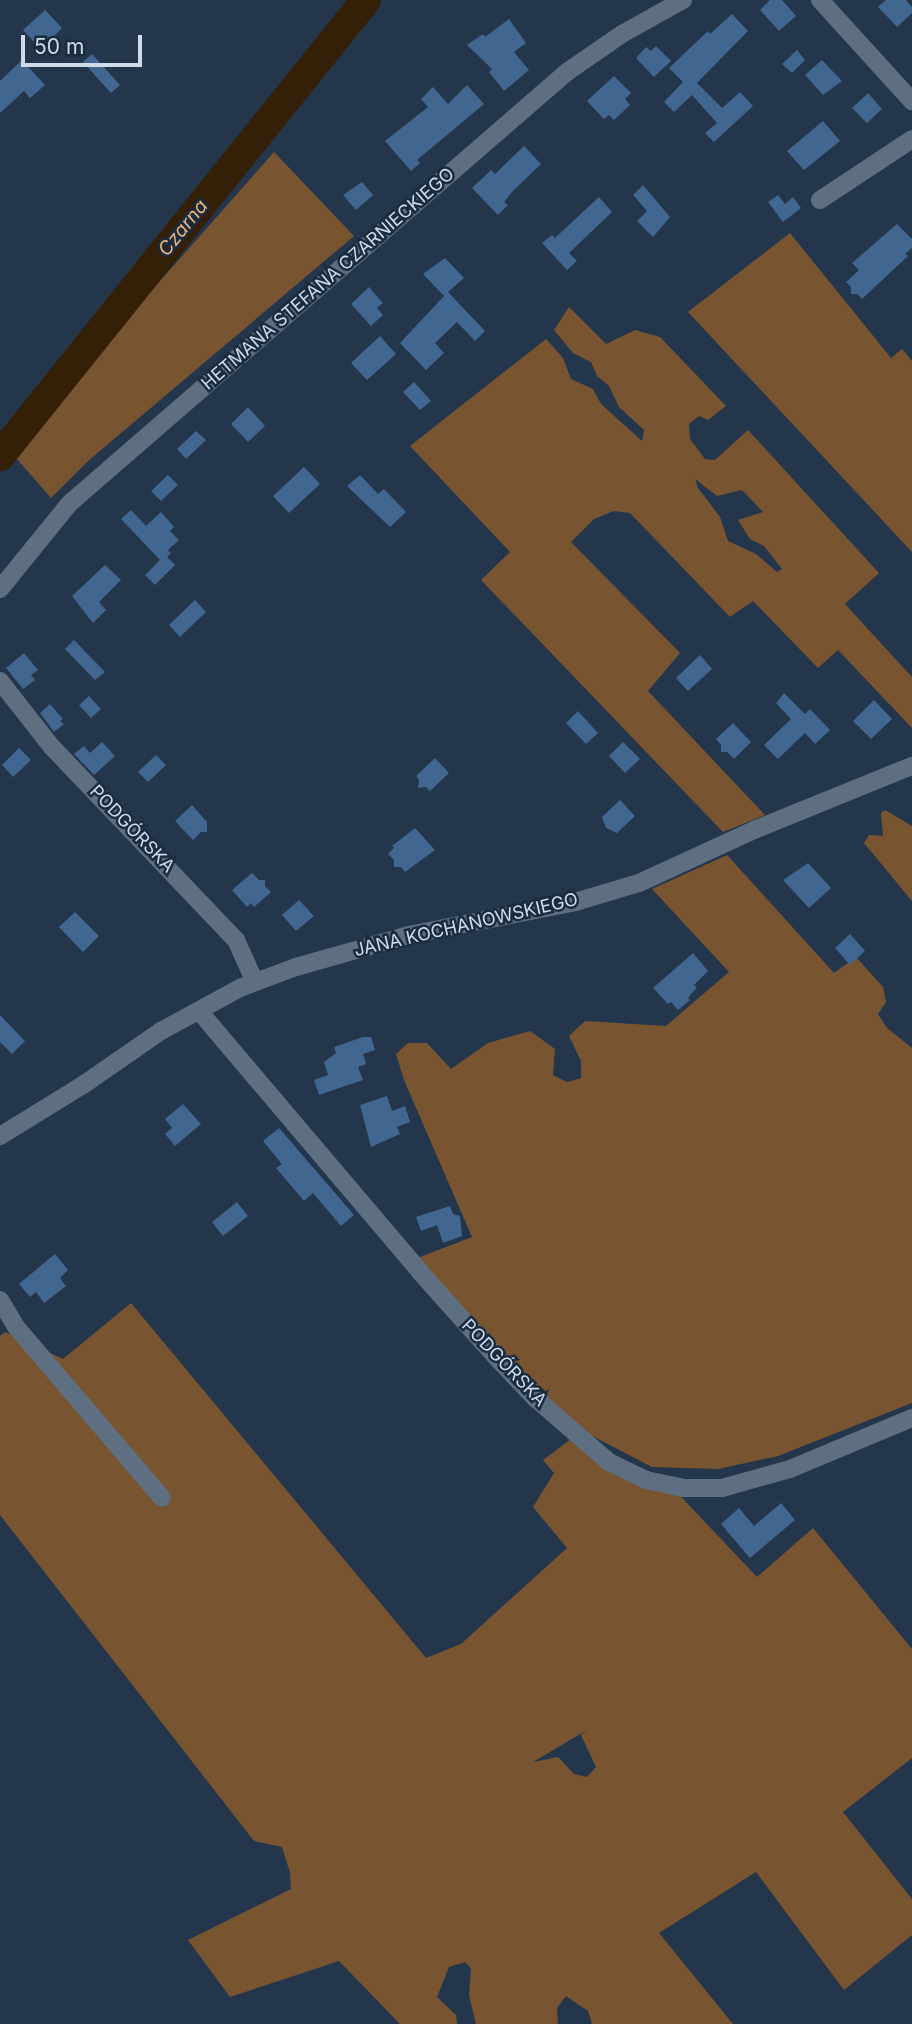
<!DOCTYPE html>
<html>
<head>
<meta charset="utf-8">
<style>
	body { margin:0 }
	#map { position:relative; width:912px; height:2024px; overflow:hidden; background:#24364b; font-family:Inter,sans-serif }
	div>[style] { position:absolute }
	.green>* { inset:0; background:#785530 }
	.river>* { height:30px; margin:-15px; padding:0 15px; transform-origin:15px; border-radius:15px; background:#341f07 }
	.building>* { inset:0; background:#416690 }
	.minor>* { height:18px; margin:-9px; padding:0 9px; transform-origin:9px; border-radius:9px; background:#5e6f82 }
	span { translate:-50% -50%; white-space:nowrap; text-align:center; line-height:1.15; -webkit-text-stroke:5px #1a2c40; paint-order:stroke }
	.street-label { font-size:18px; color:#cfdbe8 }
	.water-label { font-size:19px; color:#f1b372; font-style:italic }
	.scale { position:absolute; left:21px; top:35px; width:121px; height:32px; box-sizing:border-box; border:4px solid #cfdbe8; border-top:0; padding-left:9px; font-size:21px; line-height:24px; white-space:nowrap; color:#cfdbe8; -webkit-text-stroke:5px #1a2c40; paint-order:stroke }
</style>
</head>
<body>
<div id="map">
	<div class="green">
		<div style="clip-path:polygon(274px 152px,354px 236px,88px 461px,51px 498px,10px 451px)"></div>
		<div style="clip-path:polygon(790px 233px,891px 358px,902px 349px,912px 361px,912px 552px,688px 312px)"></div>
		<div style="clip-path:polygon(evenodd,569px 307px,606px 344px,635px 330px,660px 337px,726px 406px,708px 420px,699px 416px,689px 424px,690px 439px,705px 459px,715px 460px,748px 430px,879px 573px,845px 604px,912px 677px,912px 728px,838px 650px,818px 668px,753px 601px,730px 617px,630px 513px,614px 511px,594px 519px,571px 542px,680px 653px,648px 691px,765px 815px,723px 832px,481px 580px,510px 552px,410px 446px,546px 339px,563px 358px,571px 379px,593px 389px,601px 404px,642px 441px,644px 430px,619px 407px,609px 386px,597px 376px,591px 362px,573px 353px,554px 330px,569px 307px,695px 479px,717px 496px,742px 490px,763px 512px,738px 520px,750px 539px,764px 546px,782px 569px,777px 572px,756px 554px,728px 541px,720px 517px,698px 488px,695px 479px)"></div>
		<div style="clip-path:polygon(885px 810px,912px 826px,912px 901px,864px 843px,869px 835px,883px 836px,881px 813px)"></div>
		<div style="clip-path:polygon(727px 855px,834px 973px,856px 957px,883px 987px,886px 1002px,878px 1014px,887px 1028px,912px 1048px,912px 1403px,778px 1456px,718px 1469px,652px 1467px,575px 1427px,415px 1259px,472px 1237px,404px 1080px,396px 1054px,408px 1043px,427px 1043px,451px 1069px,488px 1043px,530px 1031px,555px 1049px,553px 1075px,567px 1082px,581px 1078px,581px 1061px,569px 1036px,585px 1021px,666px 1026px,729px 972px,652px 889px)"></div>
		<div style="clip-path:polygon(evenodd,131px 1303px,426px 1658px,461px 1644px,567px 1548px,533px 1507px,554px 1473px,543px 1460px,571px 1439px,668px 1483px,757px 1577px,813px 1528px,912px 1649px,912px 1758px,843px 1812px,912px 1899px,912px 1935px,844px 1990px,756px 1872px,659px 1933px,733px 2024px,592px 2024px,588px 2011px,566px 1996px,557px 2008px,558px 2024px,476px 2024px,469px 1995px,471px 1968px,465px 1962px,449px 1967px,437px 1997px,456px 2015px,457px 2024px,400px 2024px,339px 1961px,230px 1997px,188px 1940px,291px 1889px,290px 1873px,282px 1847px,254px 1841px,0 1515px,0 1336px,5px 1332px,63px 1359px,131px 1303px,587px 1730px,581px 1735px,596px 1767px,587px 1777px,574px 1774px,558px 1757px,533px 1762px,587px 1730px)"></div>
	</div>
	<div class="river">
		<div style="left:0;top:456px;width:585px;rotate:-51.25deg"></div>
	</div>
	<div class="building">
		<div style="clip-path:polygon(770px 0,782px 0,796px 16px,779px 31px,760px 10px)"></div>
		<div style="clip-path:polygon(886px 0,906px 0,912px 7px,912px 13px,897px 27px,878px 7px)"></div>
		<div style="clip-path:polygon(45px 10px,62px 28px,46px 45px,40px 38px,35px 43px,23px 30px)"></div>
		<div style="clip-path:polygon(732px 14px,748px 31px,697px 83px,722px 108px,740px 92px,753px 106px,714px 142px,705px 133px,717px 123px,692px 95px,674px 112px,664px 102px,683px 82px,669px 68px,708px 31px,710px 34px)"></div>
		<div style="clip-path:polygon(509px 19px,526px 43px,514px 52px,529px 70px,504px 91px,489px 72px,492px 69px,467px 45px,483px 34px,485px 37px)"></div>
		<div style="clip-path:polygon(656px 46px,671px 61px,654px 77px,636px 58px,646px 47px,651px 51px)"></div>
		<div style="clip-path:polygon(797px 50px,805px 60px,792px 73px,782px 64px)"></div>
		<div style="clip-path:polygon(92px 54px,120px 85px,111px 93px,83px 62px)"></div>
		<div style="clip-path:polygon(22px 60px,45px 85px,30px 98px,24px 91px,0 113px,0 81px)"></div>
		<div style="clip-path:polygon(822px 60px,842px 81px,823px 95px,805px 75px)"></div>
		<div style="clip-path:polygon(614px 76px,631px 93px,625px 99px,630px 105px,614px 120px,609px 115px,604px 119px,587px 101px)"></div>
		<div style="clip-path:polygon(467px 85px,484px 104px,417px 160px,420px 163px,411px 171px,385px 141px,428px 107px,421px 99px,433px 87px,448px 104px)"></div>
		<div style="clip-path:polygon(868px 93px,882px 109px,867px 123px,852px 108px)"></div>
		<div style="clip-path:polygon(823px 121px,840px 141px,804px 170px,787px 151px)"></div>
		<div style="clip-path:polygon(524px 146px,541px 164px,512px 192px,504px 202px,508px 205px,498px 215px,472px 188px,491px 170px,495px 174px)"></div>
		<div style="clip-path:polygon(362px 182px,373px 195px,356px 210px,343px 195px)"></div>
		<div style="clip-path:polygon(643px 185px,670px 217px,653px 237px,637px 221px,647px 211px,633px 195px)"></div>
		<div style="clip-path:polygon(778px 195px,785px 204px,793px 197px,801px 208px,783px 222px,768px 202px)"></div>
		<div style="clip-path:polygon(599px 197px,612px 212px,569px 253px,577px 261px,567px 270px,542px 243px,552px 235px,555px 238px)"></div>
		<div style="clip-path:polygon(897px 224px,912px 239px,912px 248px,905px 254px,908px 256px,862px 299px,857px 294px,851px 294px,851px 287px,846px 282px,859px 270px,852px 263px)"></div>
		<div style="clip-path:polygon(445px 258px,464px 278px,448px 292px,485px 331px,475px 341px,457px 322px,435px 343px,444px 353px,426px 370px,400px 343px,444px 296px,423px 274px)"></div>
		<div style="clip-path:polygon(369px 287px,383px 303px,377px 308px,383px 315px,371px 326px,351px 304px)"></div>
		<div style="clip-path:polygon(380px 336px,396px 354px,367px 380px,351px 363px)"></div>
		<div style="clip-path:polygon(414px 382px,431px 401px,420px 410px,403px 392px)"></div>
		<div style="clip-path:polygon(248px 407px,265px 426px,248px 442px,231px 424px)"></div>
		<div style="clip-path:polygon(196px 431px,206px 440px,186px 459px,177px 449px)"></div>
		<div style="clip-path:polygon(304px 467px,320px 484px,289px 513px,273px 496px)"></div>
		<div style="clip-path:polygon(168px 475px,178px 485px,161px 501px,151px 491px)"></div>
		<div style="clip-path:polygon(360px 475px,378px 494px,384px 489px,406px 512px,390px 527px,347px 486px)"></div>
		<div style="clip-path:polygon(131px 510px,146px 526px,161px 512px,174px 527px,170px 531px,179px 540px,168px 550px,171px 553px,167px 557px,175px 565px,155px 585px,145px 575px,160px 560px,121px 519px)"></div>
		<div style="clip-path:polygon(105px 565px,121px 580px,99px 602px,106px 610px,93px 623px,72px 596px)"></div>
		<div style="clip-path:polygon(195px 600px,206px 612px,180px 637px,169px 625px)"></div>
		<div style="clip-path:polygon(74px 640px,105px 672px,95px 680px,65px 649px)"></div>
		<div style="clip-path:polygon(24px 653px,38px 670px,31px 675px,35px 680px,23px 689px,6px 668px)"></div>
		<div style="clip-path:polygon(700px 655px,712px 669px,688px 691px,676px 678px)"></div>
		<div style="clip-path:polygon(784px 693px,805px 714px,810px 709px,830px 730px,815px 744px,805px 733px,778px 759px,764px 745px,791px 719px,776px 703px)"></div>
		<div style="clip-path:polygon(89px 696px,101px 709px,91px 718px,79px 705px)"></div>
		<div style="clip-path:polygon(874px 700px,892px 719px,871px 739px,853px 721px)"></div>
		<div style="clip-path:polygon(50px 704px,63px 719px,60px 721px,64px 724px,54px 732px,40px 713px)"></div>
		<div style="clip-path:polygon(578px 711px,598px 733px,586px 744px,566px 723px)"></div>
		<div style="clip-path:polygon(733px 723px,751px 742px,734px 759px,727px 752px,721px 752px,721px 745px,716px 739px)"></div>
		<div style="clip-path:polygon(102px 742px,115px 756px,94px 775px,74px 754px,84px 746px,90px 753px)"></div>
		<div style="clip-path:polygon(623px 742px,640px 759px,625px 773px,609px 756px)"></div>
		<div style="clip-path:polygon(19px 748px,31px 760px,13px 777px,2px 765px)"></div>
		<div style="clip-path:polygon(156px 755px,166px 765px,148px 782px,138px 772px)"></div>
		<div style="clip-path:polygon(435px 758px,449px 773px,430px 791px,426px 787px,418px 788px,419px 780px,416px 776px)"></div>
		<div style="clip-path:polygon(620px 800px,635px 816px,617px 833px,606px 828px,602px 817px)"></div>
		<div style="clip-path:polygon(192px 805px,207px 822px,207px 832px,201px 832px,193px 840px,175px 821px)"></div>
		<div style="clip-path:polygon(415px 828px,435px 850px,405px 872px,401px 867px,394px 867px,394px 860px,388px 854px,394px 848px,392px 846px)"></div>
		<div style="clip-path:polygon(808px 863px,831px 888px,809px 908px,783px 880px)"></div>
		<div style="clip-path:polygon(252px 873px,259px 880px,265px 880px,265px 886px,271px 892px,254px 907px,251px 903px,247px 907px,232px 890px)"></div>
		<div style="clip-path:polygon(299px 900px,314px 916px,296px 931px,282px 915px)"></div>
		<div style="clip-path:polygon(75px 912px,99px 936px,83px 952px,59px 927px)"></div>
		<div style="clip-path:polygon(850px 934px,865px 951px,850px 965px,835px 948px)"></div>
		<div style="clip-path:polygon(693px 953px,708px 971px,694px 985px,697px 987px,688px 998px,690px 1000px,678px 1010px,671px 1002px,668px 1004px,653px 988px)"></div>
		<div style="clip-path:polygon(0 1015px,25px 1041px,12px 1054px,0 1042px)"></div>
		<div style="clip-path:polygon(363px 1037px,371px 1037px,375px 1050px,363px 1054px,366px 1064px,358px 1067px,363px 1080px,319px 1095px,314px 1080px,328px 1075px,324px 1062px,336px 1053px,334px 1047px)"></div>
		<div style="clip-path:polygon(387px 1096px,392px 1111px,405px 1106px,410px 1122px,397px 1127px,400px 1134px,371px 1147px,360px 1105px)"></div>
		<div style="clip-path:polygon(183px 1104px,201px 1124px,175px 1146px,165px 1134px,172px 1128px,165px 1119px)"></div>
		<div style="clip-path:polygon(279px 1128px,354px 1215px,341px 1226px,313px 1193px,304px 1201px,276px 1168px,282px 1164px,263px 1141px)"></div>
		<div style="clip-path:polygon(237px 1202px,248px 1216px,223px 1236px,212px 1222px)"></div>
		<div style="clip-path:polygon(450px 1206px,453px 1214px,460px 1216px,462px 1236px,443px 1243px,437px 1225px,421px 1231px,416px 1217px)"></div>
		<div style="clip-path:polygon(55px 1254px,68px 1270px,60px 1278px,66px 1286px,44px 1303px,36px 1292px,30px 1297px,19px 1284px)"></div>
		<div style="clip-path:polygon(781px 1503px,795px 1520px,750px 1558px,721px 1524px,739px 1508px,754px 1526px)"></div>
	</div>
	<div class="minor">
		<div style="left:820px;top:0;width:137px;rotate:47.7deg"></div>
		<div style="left:820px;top:200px;width:110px;rotate:-33.5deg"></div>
		<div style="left:0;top:589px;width:111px;rotate:-50.9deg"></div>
		<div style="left:70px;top:503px;width:658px;rotate:-40.93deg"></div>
		<div style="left:567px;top:72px;width:67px;rotate:-34.6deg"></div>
		<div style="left:622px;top:34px;width:70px;rotate:-29.1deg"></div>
		<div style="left:0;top:681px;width:83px;rotate:51.9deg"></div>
		<div style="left:51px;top:746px;width:268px;rotate:46.4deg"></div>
		<div style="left:236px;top:940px;width:46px;rotate:65.7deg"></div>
		<div style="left:199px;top:1011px;width:342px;rotate:49.7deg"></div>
		<div style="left:420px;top:1272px;width:114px;rotate:48.2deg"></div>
		<div style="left:496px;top:1357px;width:57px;rotate:46.4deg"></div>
		<div style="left:535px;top:1398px;width:98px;rotate:40.9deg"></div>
		<div style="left:609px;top:1462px;width:41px;rotate:25.9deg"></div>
		<div style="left:646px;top:1480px;width:38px;rotate:12deg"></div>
		<div style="left:683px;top:1488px;width:39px"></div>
		<div style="left:722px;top:1488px;width:71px;rotate:-15.6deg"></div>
		<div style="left:790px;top:1469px;width:132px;rotate:-22.7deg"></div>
		<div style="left:0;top:1136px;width:97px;rotate:-31.6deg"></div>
		<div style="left:83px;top:1085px;width:95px;rotate:-34.7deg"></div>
		<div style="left:161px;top:1031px;width:90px;rotate:-28.6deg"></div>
		<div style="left:240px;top:988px;width:60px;rotate:-20.6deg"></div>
		<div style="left:296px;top:967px;width:117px;rotate:-15.8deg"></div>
		<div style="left:409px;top:935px;width:169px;rotate:-11.2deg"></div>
		<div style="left:575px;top:902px;width:67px;rotate:-16.5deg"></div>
		<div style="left:639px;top:883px;width:127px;rotate:-24.7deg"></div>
		<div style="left:754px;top:830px;width:170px;rotate:-22.1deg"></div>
		<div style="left:0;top:1300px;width:33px;rotate:59deg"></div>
		<div style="left:17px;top:1328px;width:223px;rotate:49.5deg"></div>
	</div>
	<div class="street-label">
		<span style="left:328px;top:279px;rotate:-41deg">HETMANA STEFANA CZARNIECKIEGO</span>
		<span style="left:132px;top:829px;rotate:46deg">PODGÓRSKA</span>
		<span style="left:466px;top:925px;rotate:-13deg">JANA KOCHANOWSKIEGO</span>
		<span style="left:504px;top:1363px;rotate:46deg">PODGÓRSKA</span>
	</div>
	<div class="water-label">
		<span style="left:183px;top:228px;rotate:-51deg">Czarna</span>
	</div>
	<div class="scale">50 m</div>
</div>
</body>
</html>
